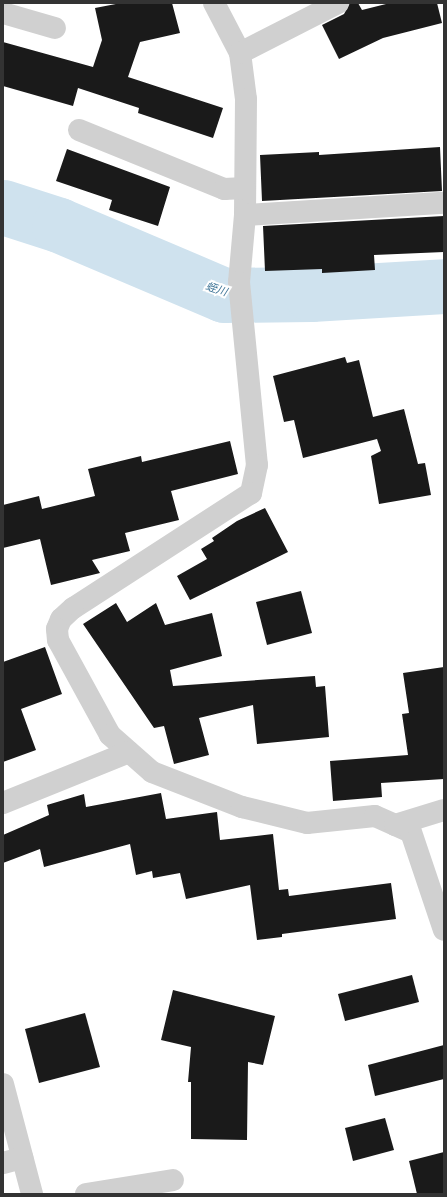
<!DOCTYPE html>
<html>
<head>
<meta charset="utf-8">
<style>
	body { margin:0 }
	#map { position:relative; width:447px; height:1197px; overflow:hidden; background:#fff; font-family:"Source Sans 3","Noto Sans JP",sans-serif }
	div>[style] { position:absolute }
	.river>* { height:55px; margin:-27.5px; padding:0 27.5px; transform-origin:27.5px; border-radius:27.5px; background:#cfe2ee }
	.building>* { inset:0; background:#1a1a1a }
	.minor>* { height:22px; margin:-11px; padding:0 11px; transform-origin:11px; border-radius:11px; background:#d0d0d0 }
	span { translate:-50% -50%; white-space:nowrap; text-align:center; line-height:1.15; -webkit-text-stroke:4px #fff; paint-order:stroke }
	.water-label { font-size:11px; color:#3f7597; font-style:italic }
	.frame { position:absolute; inset:0; border:4px solid #333; pointer-events:none }
</style>
</head>
<body>
<div id="map">
	<div class="river">
		<div style="left:3px;top:207px;width:59px;rotate:17.8deg"></div>
		<div style="left:59px;top:225px;width:179px;rotate:23deg"></div>
		<div style="left:224px;top:295px;width:87px;rotate:-0.7deg"></div>
		<div style="left:311px;top:294px;width:133px;rotate:-3.4deg"></div>
	</div>
	<div class="building">
		<div style="clip-path:polygon(121px 3px,172px 3px,180px 33px,140px 42px,128px 77px,223px 108px,213px 138px,138px 113px,139px 108px,78px 88px,73px 106px,3px 86px,3px 42px,93px 67px,102px 40px,95px 8px)"></div>
		<div style="clip-path:polygon(350px 3px,358px 3px,362px 10px,390px 3px,437px 3px,442px 23px,383px 38px,339px 59px,322px 25px,344px 14px)"></div>
		<div style="clip-path:polygon(440px 147px,442px 191px,262px 201px,260px 155px,319px 152px,319px 155px)"></div>
		<div style="clip-path:polygon(67px 149px,170px 187px,158px 226px,109px 210px,112px 200px,56px 181px)"></div>
		<div style="clip-path:polygon(444px 216px,444px 252px,374px 255px,375px 270px,322px 273px,322px 269px,265px 271px,263px 226px)"></div>
		<div style="clip-path:polygon(345px 357px,347px 363px,359px 360px,373px 417px,404px 409px,418px 464px,425px 463px,431px 495px,379px 504px,371px 456px,381px 451px,377px 439px,303px 458px,294px 420px,284px 422px,273px 376px)"></div>
		<div style="clip-path:polygon(230px 441px,238px 474px,171px 491px,179px 520px,125px 533px,130px 551px,92px 560px,100px 573px,51px 585px,40px 539px,3px 548px,3px 505px,39px 496px,42px 509px,95px 496px,88px 469px,141px 456px,142px 462px)"></div>
		<div style="clip-path:polygon(265px 508px,288px 552px,190px 600px,177px 576px,207px 559px,201px 549px,214px 541px,212px 538px,237px 521px)"></div>
		<div style="clip-path:polygon(301px 591px,312px 633px,267px 645px,256px 602px)"></div>
		<div style="clip-path:polygon(116px 603px,127px 622px,156px 603px,165px 625px,212px 613px,222px 656px,170px 670px,173px 686px,315px 676px,316px 687px,325px 686px,329px 737px,257px 744px,253px 705px,199px 718px,209px 755px,174px 764px,164px 726px,154px 728px,83px 624px)"></div>
		<div style="clip-path:polygon(45px 647px,62px 694px,21px 709px,36px 750px,3px 762px,3px 662px)"></div>
		<div style="clip-path:polygon(444px 667px,444px 779px,381px 783px,382px 797px,333px 801px,330px 761px,408px 755px,402px 714px,409px 713px,403px 673px)"></div>
		<div style="clip-path:polygon(161px 793px,166px 819px,217px 812px,220px 840px,273px 834px,279px 890px,288px 889px,289px 896px,391px 883px,396px 919px,282px 934px,282px 937px,257px 940px,250px 885px,186px 899px,180px 873px,153px 878px,152px 871px,136px 875px,130px 844px,44px 867px,40px 849px,3px 863px,3px 835px,49px 815px,47px 805px,84px 794px,86px 807px)"></div>
		<div style="clip-path:polygon(412px 975px,419px 1002px,345px 1021px,338px 994px)"></div>
		<div style="clip-path:polygon(173px 990px,275px 1016px,263px 1065px,248px 1062px,247px 1140px,191px 1139px,191px 1082px,188px 1082px,191px 1047px,161px 1040px)"></div>
		<div style="clip-path:polygon(85px 1013px,100px 1067px,39px 1083px,25px 1029px)"></div>
		<div style="clip-path:polygon(444px 1045px,444px 1079px,375px 1096px,368px 1065px)"></div>
		<div style="clip-path:polygon(385px 1118px,394px 1150px,353px 1161px,345px 1128px)"></div>
		<div style="clip-path:polygon(444px 1152px,444px 1194px,417px 1194px,409px 1161px)"></div>
	</div>
	<div class="minor">
		<div style="left:214px;top:3px;width:56px;rotate:62.5deg"></div>
		<div style="left:240px;top:53px;width:46px;rotate:82.6deg"></div>
		<div style="left:246px;top:99px;width:116px;rotate:90.5deg"></div>
		<div style="left:245px;top:215px;width:67px;rotate:95.1deg"></div>
		<div style="left:239px;top:282px;width:184px;rotate:84.4deg"></div>
		<div style="left:257px;top:465px;width:29px;rotate:102deg"></div>
		<div style="left:251px;top:493px;width:212px;rotate:147.1deg"></div>
		<div style="left:73px;top:608px;width:16px;rotate:137deg"></div>
		<div style="left:61px;top:619px;width:11px;rotate:112deg"></div>
		<div style="left:57px;top:629px;width:11px;rotate:85deg"></div>
		<div style="left:58px;top:640px;width:108px;rotate:61.3deg"></div>
		<div style="left:110px;top:735px;width:56px;rotate:41.4deg"></div>
		<div style="left:152px;top:772px;width:97px;rotate:21.3deg"></div>
		<div style="left:242px;top:807px;width:67px;rotate:13.8deg"></div>
		<div style="left:307px;top:823px;width:68px;rotate:-5.9deg"></div>
		<div style="left:375px;top:816px;width:39px;rotate:24deg"></div>
		<div style="left:411px;top:832px;width:103px;rotate:71.4deg"></div>
		<div style="left:3px;top:13px;width:54px;rotate:16.1deg"></div>
		<div style="left:240px;top:53px;width:110px;rotate:-27deg"></div>
		<div style="left:79px;top:130px;width:157px;rotate:22.1deg"></div>
		<div style="left:224px;top:189px;width:21px;rotate:-3deg"></div>
		<div style="left:245px;top:215px;width:199px;rotate:-3.5deg"></div>
		<div style="left:3px;top:803px;width:136px;rotate:-22deg"></div>
		<div style="left:395px;top:825px;width:51px;rotate:-17deg"></div>
		<div style="left:3px;top:1084px;width:114px;rotate:75.2deg"></div>
		<div style="left:3px;top:1163px;width:20px;rotate:-15deg"></div>
		<div style="left:86px;top:1194px;width:88px;rotate:-9.1deg"></div>
	</div>
	<div class="water-label">
		<span style="left:216px;top:290px;rotate:18deg">蛭川</span>
	</div>
	<div class="frame"></div>
</div>
</body>
</html>
